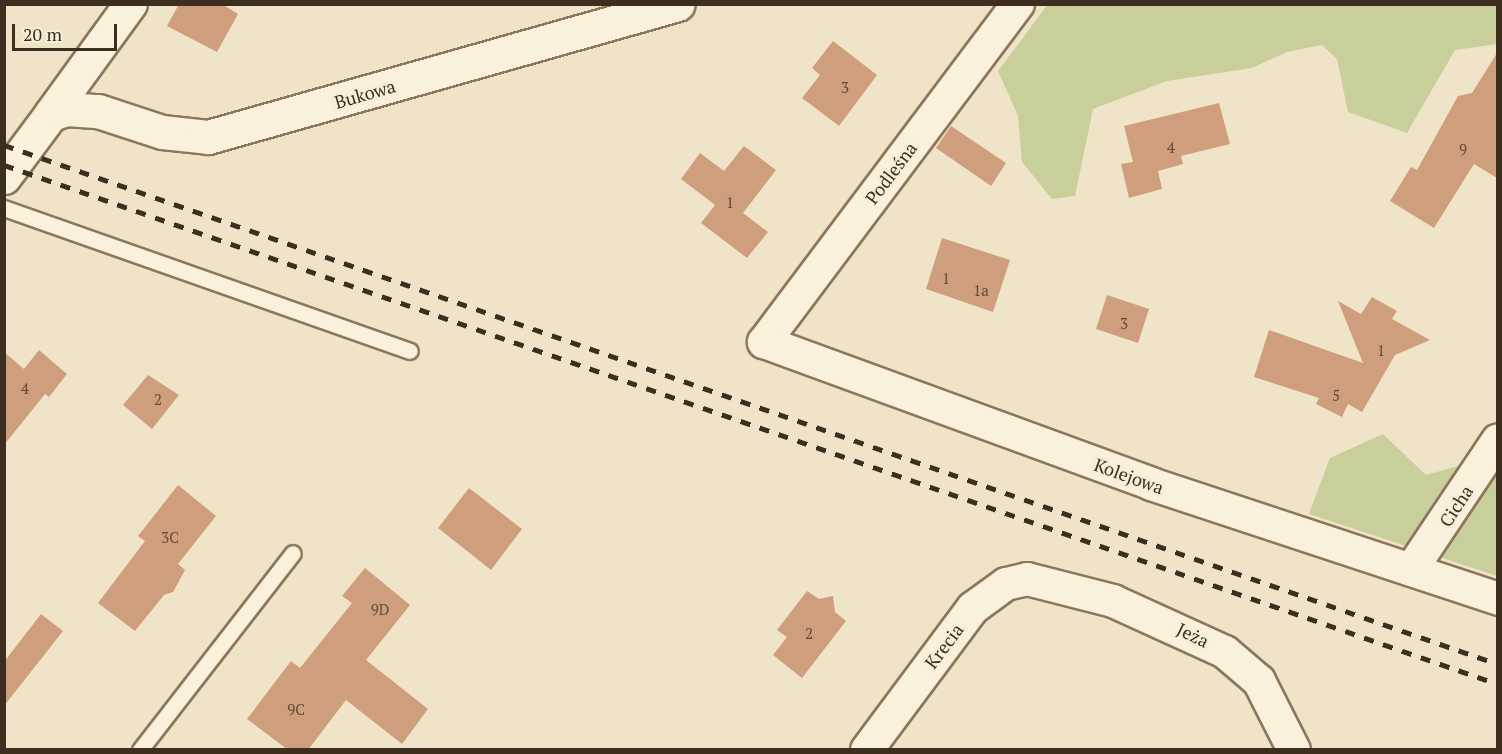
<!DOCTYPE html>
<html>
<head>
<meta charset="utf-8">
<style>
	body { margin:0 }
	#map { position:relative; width:1502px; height:754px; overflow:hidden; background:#f0e4c8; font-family:"PT Serif",serif }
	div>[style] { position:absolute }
	.green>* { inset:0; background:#c9cf9b }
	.building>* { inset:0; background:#cf9f7d }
	.roads { filter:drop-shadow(2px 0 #8d765c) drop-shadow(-2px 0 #8d765c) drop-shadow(0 2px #8d765c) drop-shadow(0 -2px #8d765c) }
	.service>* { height:15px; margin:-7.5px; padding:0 7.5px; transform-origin:7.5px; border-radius:7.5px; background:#faf1dc }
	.minor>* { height:32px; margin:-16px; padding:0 16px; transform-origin:16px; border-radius:16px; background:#faf1dc }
	.tertiary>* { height:33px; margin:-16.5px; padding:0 16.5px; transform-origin:16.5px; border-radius:16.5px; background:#faf1dc }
	.rail>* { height:4.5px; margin-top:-2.25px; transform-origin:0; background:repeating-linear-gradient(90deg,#3d2e20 0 10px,transparent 0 20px) }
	span { translate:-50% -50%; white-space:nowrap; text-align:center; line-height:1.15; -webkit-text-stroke:6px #f7eed8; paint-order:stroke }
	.number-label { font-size:15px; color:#624a37 }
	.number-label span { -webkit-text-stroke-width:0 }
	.street-label { font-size:18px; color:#3d2e20 }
	.frame { position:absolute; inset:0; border:6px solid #3d2e20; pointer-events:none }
	.scale { position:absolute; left:12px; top:24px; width:105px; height:27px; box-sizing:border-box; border:3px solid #3d2e20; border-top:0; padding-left:8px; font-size:18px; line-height:21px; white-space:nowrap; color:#3d2e20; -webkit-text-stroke:4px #f7eed8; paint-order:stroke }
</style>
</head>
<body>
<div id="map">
	<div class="green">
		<div style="clip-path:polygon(1048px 4px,1497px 5px,1497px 44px,1455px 50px,1407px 133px,1348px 112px,1337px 59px,1322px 45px,1287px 52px,1252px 68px,1167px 81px,1093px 109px,1075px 196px,1052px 199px,1022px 162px,1018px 116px,998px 71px)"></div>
		<div style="clip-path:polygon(1383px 434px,1426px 475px,1497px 455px,1497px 576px,1309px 514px,1330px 458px)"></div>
	</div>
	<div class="building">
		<div style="clip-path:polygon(179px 4px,222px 4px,238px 14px,217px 52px,167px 26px)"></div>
		<div style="clip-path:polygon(833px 41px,877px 75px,839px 126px,802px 98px,820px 75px,812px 68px)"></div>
		<div style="clip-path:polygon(1497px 53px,1497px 178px,1474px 164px,1434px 228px,1390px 201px,1411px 167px,1417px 170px,1458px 96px,1472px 93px)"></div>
		<div style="clip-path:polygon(1219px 103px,1230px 144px,1181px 156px,1183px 164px,1158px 171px,1162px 189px,1129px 198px,1121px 164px,1133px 162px,1124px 126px)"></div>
		<div style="clip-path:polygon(951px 126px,1006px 163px,991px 186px,936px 148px)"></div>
		<div style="clip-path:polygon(744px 146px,776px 170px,743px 213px,768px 232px,747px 258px,701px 223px,715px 205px,681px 179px,700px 153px,724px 171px)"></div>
		<div style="clip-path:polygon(942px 238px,1010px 260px,993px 312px,926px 289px)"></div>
		<div style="clip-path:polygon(1107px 295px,1149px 309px,1138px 343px,1096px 329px)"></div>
		<div style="clip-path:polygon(1372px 297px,1397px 311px,1392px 319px,1430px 340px,1395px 355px,1362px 412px,1348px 404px,1342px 417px,1316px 404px,1319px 398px,1254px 377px,1269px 330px,1363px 363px,1338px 301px,1361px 314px)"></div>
		<div style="clip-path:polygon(39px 350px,67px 374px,49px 397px,45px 394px,4px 445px,4px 352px,24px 369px)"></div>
		<div style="clip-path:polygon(148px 375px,179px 395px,152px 429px,123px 405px)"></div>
		<div style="clip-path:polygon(178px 485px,216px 516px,178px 564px,185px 570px,173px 592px,164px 595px,135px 631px,98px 603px,145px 541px,138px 536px)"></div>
		<div style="clip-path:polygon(469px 488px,522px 529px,491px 570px,438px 528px)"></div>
		<div style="clip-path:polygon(365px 568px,410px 605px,366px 660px,428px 709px,402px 744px,346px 700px,308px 750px,288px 750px,247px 719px,291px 661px,300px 668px,352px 603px,342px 596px)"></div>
		<div style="clip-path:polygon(807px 591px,819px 599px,833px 596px,835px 612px,846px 621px,802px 678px,773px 655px,787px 637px,777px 630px)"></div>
		<div style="clip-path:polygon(41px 614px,63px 631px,4px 706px,4px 662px)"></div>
	</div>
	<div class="roads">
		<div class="service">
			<div style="left:4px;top:208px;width:430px;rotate:19.4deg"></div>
			<div style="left:140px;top:750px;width:249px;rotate:-52.2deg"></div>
		</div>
		<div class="minor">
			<div style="left:1018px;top:4px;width:423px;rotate:126.9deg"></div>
			<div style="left:764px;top:342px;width:412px;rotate:20.1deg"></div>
			<div style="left:1151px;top:484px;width:366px;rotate:18.3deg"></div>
			<div style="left:51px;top:114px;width:136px;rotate:-54deg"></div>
			<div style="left:1411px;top:570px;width:156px;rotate:-56.2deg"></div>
			<div style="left:867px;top:750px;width:177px;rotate:-53.3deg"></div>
			<div style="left:973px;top:608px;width:41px;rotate:-36deg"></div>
			<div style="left:1006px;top:584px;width:22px;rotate:-13deg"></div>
			<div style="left:1027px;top:579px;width:89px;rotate:14.3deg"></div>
			<div style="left:1113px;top:601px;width:123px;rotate:24.5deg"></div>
			<div style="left:1225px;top:652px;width:45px;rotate:40.5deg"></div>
			<div style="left:1259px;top:681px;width:77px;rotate:63.1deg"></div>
		</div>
		<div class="tertiary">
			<div style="left:4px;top:177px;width:79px;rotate:-53.3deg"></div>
			<div style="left:51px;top:114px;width:16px;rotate:-18deg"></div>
			<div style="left:66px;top:109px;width:32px;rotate:4deg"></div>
			<div style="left:98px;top:111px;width:67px;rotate:18.2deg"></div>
			<div style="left:162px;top:132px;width:46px;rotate:6.2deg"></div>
			<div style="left:208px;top:137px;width:488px;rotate:-15.8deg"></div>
		</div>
	</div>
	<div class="rail">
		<div style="left:4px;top:145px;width:1582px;rotate:19.16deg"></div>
		<div style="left:4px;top:165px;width:1582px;rotate:19.16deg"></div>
	</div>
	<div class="number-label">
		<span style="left:845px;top:88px">3</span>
		<span style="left:1171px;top:148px">4</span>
		<span style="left:1463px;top:150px">9</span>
		<span style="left:730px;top:203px">1</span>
		<span style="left:946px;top:279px">1</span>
		<span style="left:981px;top:291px">1a</span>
		<span style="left:1124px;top:324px">3</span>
		<span style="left:1381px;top:351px">1</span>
		<span style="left:25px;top:389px">4</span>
		<span style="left:1336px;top:396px">5</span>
		<span style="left:158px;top:400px">2</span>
		<span style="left:170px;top:538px">3C</span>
		<span style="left:380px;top:610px">9D</span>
		<span style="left:809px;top:634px">2</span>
		<span style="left:296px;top:710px">9C</span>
	</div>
	<div class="street-label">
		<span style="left:365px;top:94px;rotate:-16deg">Bukowa</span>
		<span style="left:891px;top:173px;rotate:-53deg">Podleśna</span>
		<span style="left:1129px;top:476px;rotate:20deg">Kolejowa</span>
		<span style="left:1456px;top:506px;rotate:-57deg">Cicha</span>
		<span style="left:1193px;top:635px;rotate:26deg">Jeża</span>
		<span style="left:944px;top:646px;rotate:-53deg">Krecia</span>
	</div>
	<div class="frame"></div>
	<div class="scale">20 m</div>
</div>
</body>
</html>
